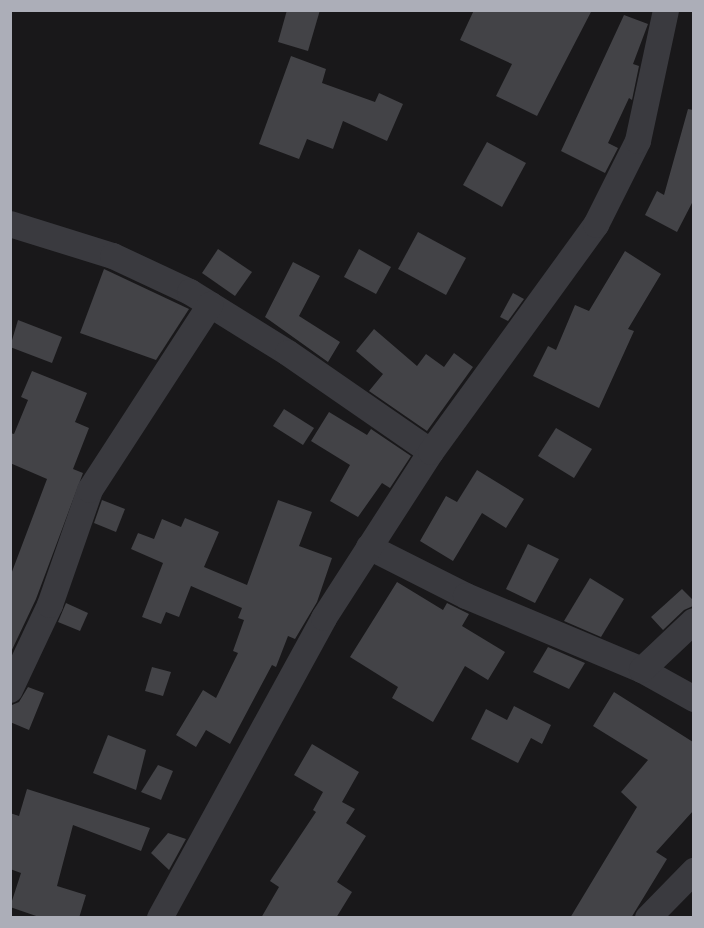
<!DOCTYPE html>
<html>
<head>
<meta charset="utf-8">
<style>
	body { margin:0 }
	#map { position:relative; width:704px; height:928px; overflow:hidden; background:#19181a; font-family:Overpass,sans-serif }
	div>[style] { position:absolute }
	.building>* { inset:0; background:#434347 }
	.minor>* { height:26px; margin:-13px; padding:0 13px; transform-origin:13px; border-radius:13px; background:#3a3a3f }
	span { translate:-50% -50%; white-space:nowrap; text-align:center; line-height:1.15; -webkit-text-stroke:5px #131315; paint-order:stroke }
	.frame { position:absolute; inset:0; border:12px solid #acaeb8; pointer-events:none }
</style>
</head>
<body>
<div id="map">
	<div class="building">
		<div style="clip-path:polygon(287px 10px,320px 10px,308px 51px,278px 42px)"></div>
		<div style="clip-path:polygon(474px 10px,592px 10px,537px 116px,496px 96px,512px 64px,460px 40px)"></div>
		<div style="clip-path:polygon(624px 15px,648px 24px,633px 64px,639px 66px,632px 100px,629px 98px,608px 143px,618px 148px,605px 173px,561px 151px)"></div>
		<div style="clip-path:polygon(291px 56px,326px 69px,322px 83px,375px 102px,379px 93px,403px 104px,387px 141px,343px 121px,333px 149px,307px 139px,299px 159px,259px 144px)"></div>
		<div style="clip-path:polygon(688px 109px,693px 110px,693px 201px,677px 232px,645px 215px,657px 191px,664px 195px)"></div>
		<div style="clip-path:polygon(487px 142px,526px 163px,502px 207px,463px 185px)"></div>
		<div style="clip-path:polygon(418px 232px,466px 258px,446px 295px,398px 269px)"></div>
		<div style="clip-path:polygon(218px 249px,252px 272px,235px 296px,202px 273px)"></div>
		<div style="clip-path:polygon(359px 249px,391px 267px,376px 294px,344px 277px)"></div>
		<div style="clip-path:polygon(625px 251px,661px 274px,628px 329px,634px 331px,599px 408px,533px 376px,548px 346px,556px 350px,575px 305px,589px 311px)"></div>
		<div style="clip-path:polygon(293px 262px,320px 276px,299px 316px,340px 342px,328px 362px,265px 317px)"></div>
		<div style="clip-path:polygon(104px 269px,189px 309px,156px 360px,80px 333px)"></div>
		<div style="clip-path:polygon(513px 293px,524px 299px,508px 321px,500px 317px)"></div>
		<div style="clip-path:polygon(18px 320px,62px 337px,52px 363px,10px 347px)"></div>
		<div style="clip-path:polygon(374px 329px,417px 366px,426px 354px,444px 367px,454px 353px,473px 367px,427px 431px,369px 391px,383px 374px,356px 351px)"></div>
		<div style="clip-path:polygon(32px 371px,87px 393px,75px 422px,89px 428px,73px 469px,83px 473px,36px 599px,10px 654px,10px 577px,47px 479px,10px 463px,10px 433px,14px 434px,28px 400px,21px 397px)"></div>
		<div style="clip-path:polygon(284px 409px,314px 428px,303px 445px,273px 426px)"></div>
		<div style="clip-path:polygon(329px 412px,367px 435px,371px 429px,411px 456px,390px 488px,382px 483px,358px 517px,330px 501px,350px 465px,311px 441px)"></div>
		<div style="clip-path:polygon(556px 428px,592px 449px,574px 478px,538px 456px)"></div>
		<div style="clip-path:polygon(477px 470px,524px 499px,506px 528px,482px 513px,453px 561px,420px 541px,446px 496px,457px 502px)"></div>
		<div style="clip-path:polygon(102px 500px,125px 509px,116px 532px,94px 523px)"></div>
		<div style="clip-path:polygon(278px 500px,312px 512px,299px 546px,332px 558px,317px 602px,295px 639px,288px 636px,276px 667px,272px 665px,230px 744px,206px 730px,196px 747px,176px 735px,203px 690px,216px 698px,238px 653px,233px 651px,244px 620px,238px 618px,242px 608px,191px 586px,179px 617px,166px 612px,161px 624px,142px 617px,163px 563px,131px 549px,138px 533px,154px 539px,162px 519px,181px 527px,185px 518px,219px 532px,204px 567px,247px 585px)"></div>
		<div style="clip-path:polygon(528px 544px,559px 559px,535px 603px,506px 589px)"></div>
		<div style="clip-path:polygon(590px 578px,624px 599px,601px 637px,564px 621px)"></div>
		<div style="clip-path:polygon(397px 582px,443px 610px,447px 603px,469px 614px,462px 626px,505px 652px,488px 680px,465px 666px,433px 722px,392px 698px,398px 687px,350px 657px)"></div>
		<div style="clip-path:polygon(682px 589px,693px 600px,693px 606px,684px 610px,663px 630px,651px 617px)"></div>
		<div style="clip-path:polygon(66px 603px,88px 613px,80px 631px,58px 622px)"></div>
		<div style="clip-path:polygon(548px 647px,585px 663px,569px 689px,533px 672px)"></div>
		<div style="clip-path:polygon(152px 667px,171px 672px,163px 696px,145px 691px)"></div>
		<div style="clip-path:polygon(28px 687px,44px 693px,29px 730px,10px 722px,12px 705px,19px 702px)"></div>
		<div style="clip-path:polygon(614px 692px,693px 742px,693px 811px,656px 852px,667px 859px,631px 918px,570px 918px,637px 807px,621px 792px,648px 760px,593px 726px)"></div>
		<div style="clip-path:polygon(514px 706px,551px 725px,542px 744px,531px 738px,518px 763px,471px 739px,486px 709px,507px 720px)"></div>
		<div style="clip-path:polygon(108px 735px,146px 750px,136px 790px,93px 773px)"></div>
		<div style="clip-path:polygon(312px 744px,359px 772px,342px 802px,355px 809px,346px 823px,366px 836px,337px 882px,352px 892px,336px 918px,261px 918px,279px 887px,270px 881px,316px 812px,313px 810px,323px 792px,294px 775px)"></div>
		<div style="clip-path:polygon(158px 765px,173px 771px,161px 800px,141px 792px)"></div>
		<div style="clip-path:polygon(27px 789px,150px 828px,141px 851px,73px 825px,57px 886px,86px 895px,79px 918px,42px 918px,10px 907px,21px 873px,10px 869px,10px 813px,19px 816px)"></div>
		<div style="clip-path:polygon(168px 833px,186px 839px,169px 870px,151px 853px)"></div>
	</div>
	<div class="minor">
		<div style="left:10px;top:224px;width:108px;rotate:17.3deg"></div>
		<div style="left:113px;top:256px;width:85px;rotate:25.1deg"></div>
		<div style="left:190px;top:292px;width:115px;rotate:31.9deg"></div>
		<div style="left:288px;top:353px;width:174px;rotate:34.7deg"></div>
		<div style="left:369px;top:547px;width:109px;rotate:26.8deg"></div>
		<div style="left:466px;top:596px;width:191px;rotate:22.8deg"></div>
		<div style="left:642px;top:670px;width:60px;rotate:29.1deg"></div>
		<div style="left:642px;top:670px;width:71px;rotate:-43.3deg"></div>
		<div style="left:10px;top:690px;width:94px;rotate:-64.8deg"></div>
		<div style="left:50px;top:605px;width:122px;rotate:-70.8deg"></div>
		<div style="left:90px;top:490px;width:221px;rotate:-57deg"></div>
		<div style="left:160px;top:918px;width:342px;rotate:-61.3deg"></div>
		<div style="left:324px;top:618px;width:197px;rotate:-57.2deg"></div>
		<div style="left:431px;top:452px;width:281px;rotate:-54deg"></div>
		<div style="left:596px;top:225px;width:94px;rotate:-63.4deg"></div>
		<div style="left:638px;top:141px;width:134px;rotate:-77.9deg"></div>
		<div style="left:648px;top:918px;width:66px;rotate:-45.6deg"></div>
	</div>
	<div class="frame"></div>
</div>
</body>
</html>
